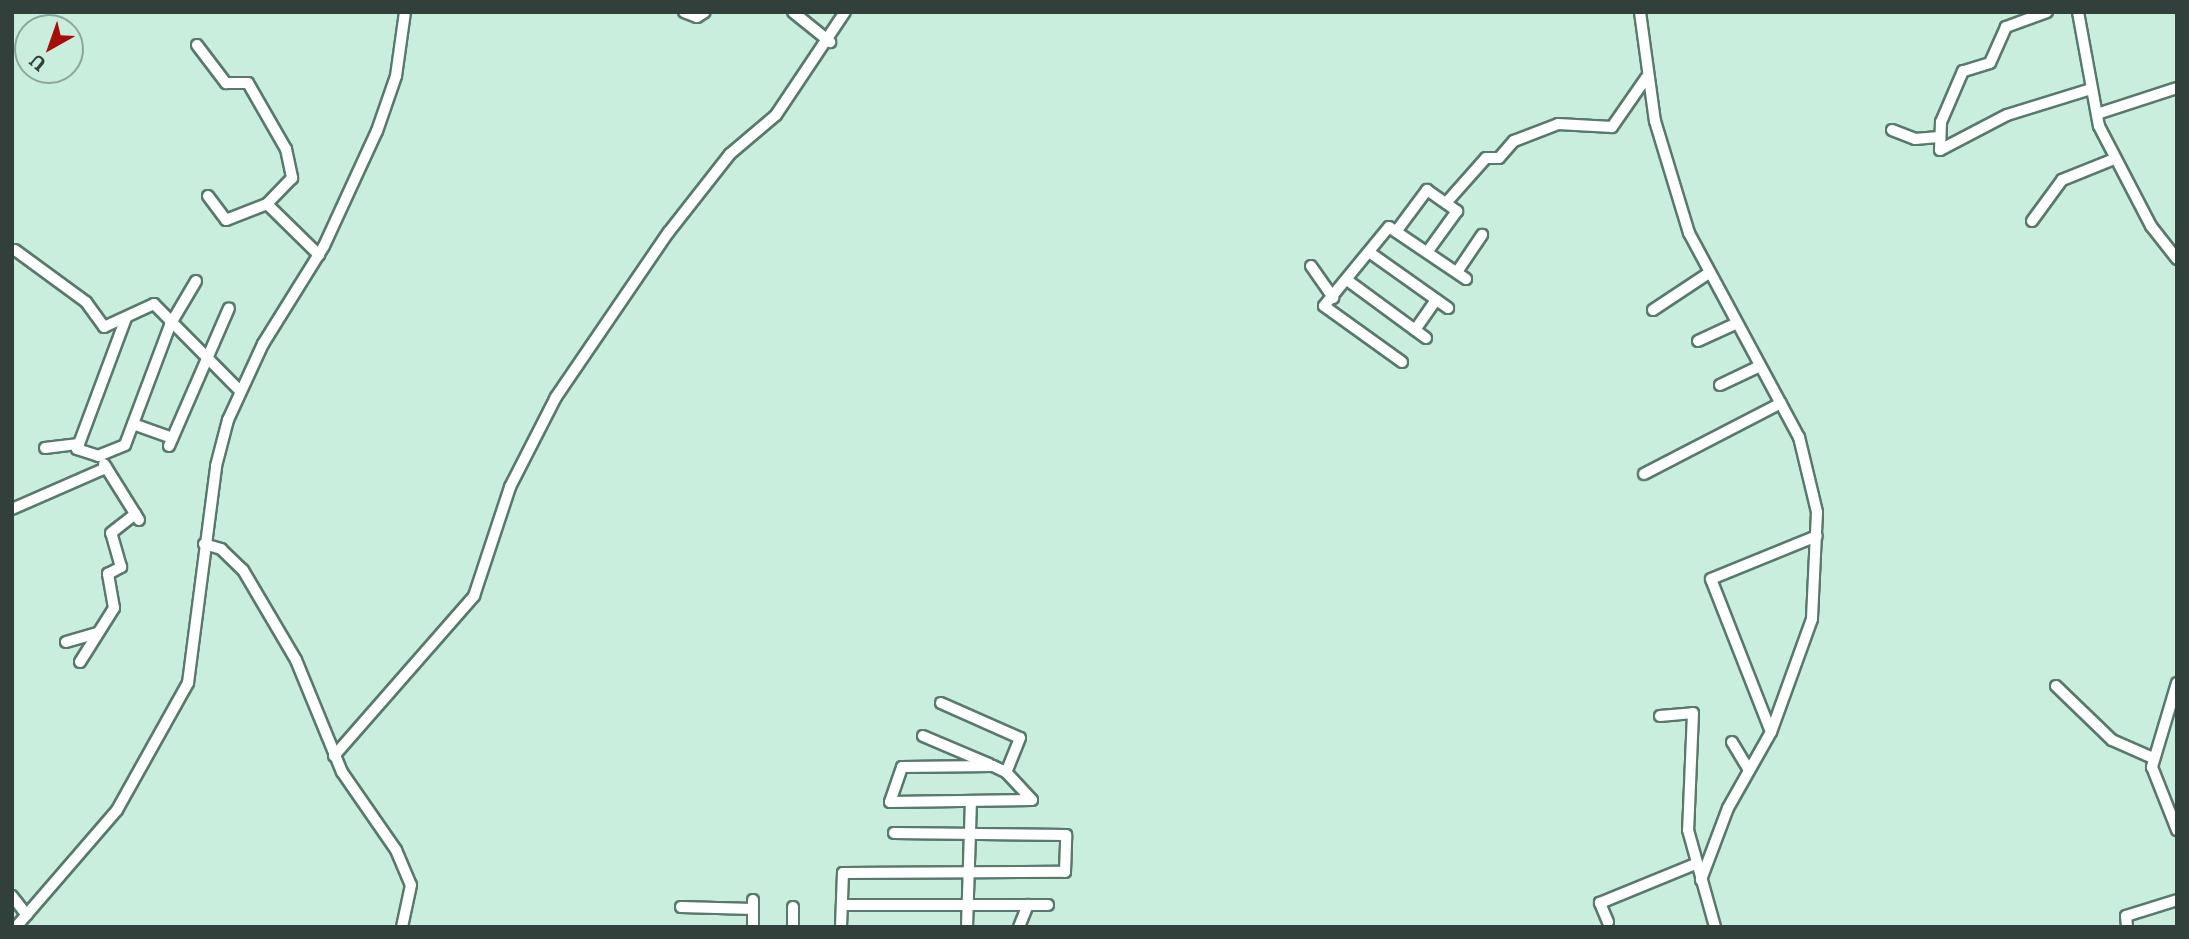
<!DOCTYPE html>
<html>
<head>
<meta charset="utf-8">
<style>
	body { margin:0 }
	#map { position:relative; width:2189px; height:939px; overflow:hidden; background:#c9eede; font-family:Literata,serif }
	div>[style] { position:absolute }
	.roads { filter:drop-shadow(2px 0 #58796c) drop-shadow(-2px 0 #58796c) drop-shadow(0 2px #58796c) drop-shadow(0 -2px #58796c) }
	.minor>* { height:10px; margin:-5px; padding:0 5px; transform-origin:5px; border-radius:5px; background:#fff }
	span { translate:-50% -50%; white-space:nowrap; text-align:center; line-height:1.15; -webkit-text-stroke:7px #c9eede; paint-order:stroke }
	.frame { position:absolute; inset:0; border:14px solid #31403a; pointer-events:none }
	.north { position:absolute; left:14px; top:14px; width:70px; height:70px; box-sizing:border-box; background:#c9eede; border:2px solid #8ca89c; border-radius:50%; rotate:220deg; font-size:19px; font-weight:700; line-height:28px; text-align:center; color:#31403a }
	.north::after { content:''; display:block; margin:auto; width:24px; height:32px; background:#a50f09; clip-path:polygon(50% 0,100% 100%,50% 72%,0 100%) }
</style>
</head>
<body>
<div id="map">
	<div class="roads">
		<div class="minor">
			<div style="left:684px;top:12px;width:14px;rotate:21deg"></div>
			<div style="left:697px;top:17px;width:9px;rotate:-32deg"></div>
			<div style="left:793px;top:12px;width:48px;rotate:39deg"></div>
			<div style="left:1640px;top:12px;width:110px;rotate:82.2deg"></div>
			<div style="left:1655px;top:121px;width:117px;rotate:73.1deg"></div>
			<div style="left:1689px;top:233px;width:232px;rotate:61.7deg"></div>
			<div style="left:1799px;top:437px;width:77px;rotate:76.5deg"></div>
			<div style="left:1817px;top:512px;width:107px;rotate:92.7deg"></div>
			<div style="left:1812px;top:619px;width:120px;rotate:109.9deg"></div>
			<div style="left:1771px;top:732px;width:87px;rotate:119.5deg"></div>
			<div style="left:1728px;top:808px;width:77px;rotate:110.6deg"></div>
			<div style="left:2047px;top:12px;width:44px;rotate:159.9deg"></div>
			<div style="left:2006px;top:27px;width:39px;rotate:114deg"></div>
			<div style="left:1990px;top:63px;width:28px;rotate:163deg"></div>
			<div style="left:1963px;top:71px;width:56px;rotate:113.3deg"></div>
			<div style="left:1941px;top:122px;width:28px;rotate:92deg"></div>
			<div style="left:1940px;top:150px;width:76px;rotate:-27.6deg"></div>
			<div style="left:2007px;top:115px;width:88px;rotate:-17.2deg"></div>
			<div style="left:2078px;top:12px;width:116px;rotate:79.6deg"></div>
			<div style="left:2099px;top:126px;width:113px;rotate:62.5deg"></div>
			<div style="left:2151px;top:226px;width:42px;rotate:51.8deg"></div>
			<div style="left:197px;top:45px;width:48px;rotate:52.7deg"></div>
			<div style="left:226px;top:83px;width:22px"></div>
			<div style="left:248px;top:83px;width:76px;rotate:60.1deg"></div>
			<div style="left:286px;top:149px;width:30px;rotate:78deg"></div>
			<div style="left:292px;top:178px;width:36px;rotate:134deg"></div>
			<div style="left:2097px;top:114px;width:84px;rotate:-18deg"></div>
			<div style="left:1892px;top:130px;width:25px;rotate:21deg"></div>
			<div style="left:1915px;top:139px;width:24px;rotate:-5deg"></div>
			<div style="left:208px;top:196px;width:30px;rotate:53deg"></div>
			<div style="left:226px;top:220px;width:44px;rotate:-21.3deg"></div>
			<div style="left:267px;top:204px;width:73px;rotate:44.4deg"></div>
			<div style="left:1446px;top:203px;width:60px;rotate:-48.4deg"></div>
			<div style="left:1486px;top:158px;width:13px"></div>
			<div style="left:1499px;top:158px;width:23px;rotate:-49deg"></div>
			<div style="left:1514px;top:141px;width:47px;rotate:-21.1deg"></div>
			<div style="left:1558px;top:124px;width:54px;rotate:3.2deg"></div>
			<div style="left:1612px;top:127px;width:60px;rotate:-55.2deg"></div>
			<div style="left:2032px;top:221px;width:51px;rotate:-53.8deg"></div>
			<div style="left:2062px;top:180px;width:56px;rotate:-22deg"></div>
			<div style="left:1398px;top:229px;width:49px;rotate:-53.4deg"></div>
			<div style="left:1427px;top:190px;width:37px;rotate:35deg"></div>
			<div style="left:1457px;top:211px;width:49px;rotate:125.9deg"></div>
			<div style="left:15px;top:250px;width:88px;rotate:36.2deg"></div>
			<div style="left:86px;top:302px;width:31px;rotate:54deg"></div>
			<div style="left:104px;top:327px;width:55px;rotate:-24.7deg"></div>
			<div style="left:154px;top:304px;width:121px;rotate:45.3deg"></div>
			<div style="left:1369px;top:252px;width:97px;rotate:35.3deg"></div>
			<div style="left:1311px;top:266px;width:39px;rotate:55deg"></div>
			<div style="left:1457px;top:272px;width:45px;rotate:-56deg"></div>
			<div style="left:1347px;top:280px;width:98px;rotate:36.3deg"></div>
			<div style="left:1653px;top:310px;width:67px;rotate:-33.5deg"></div>
			<div style="left:126px;top:318px;width:140px;rotate:110.5deg"></div>
			<div style="left:77px;top:449px;width:22px;rotate:18deg"></div>
			<div style="left:98px;top:456px;width:29px;rotate:-22deg"></div>
			<div style="left:125px;top:445px;width:128px;rotate:-69.4deg"></div>
			<div style="left:170px;top:325px;width:51px;rotate:-59.4deg"></div>
			<div style="left:1415px;top:330px;width:37px;rotate:-55deg"></div>
			<div style="left:1698px;top:341px;width:41px;rotate:-24.7deg"></div>
			<div style="left:1402px;top:362px;width:96px;rotate:-144.3deg"></div>
			<div style="left:1324px;top:306px;width:102px;rotate:-50.6deg"></div>
			<div style="left:1389px;top:227px;width:93px;rotate:34deg"></div>
			<div style="left:1720px;top:385px;width:44px;rotate:-25.4deg"></div>
			<div style="left:133px;top:424px;width:41px;rotate:19.7deg"></div>
			<div style="left:169px;top:446px;width:150px;rotate:-66.5deg"></div>
			<div style="left:45px;top:448px;width:34px;rotate:-7deg"></div>
			<div style="left:104px;top:464px;width:66px;rotate:58deg"></div>
			<div style="left:1644px;top:474px;width:154px;rotate:-27.4deg"></div>
			<div style="left:12px;top:509px;width:103px;rotate:-23.6deg"></div>
			<div style="left:204px;top:544px;width:18px;rotate:16deg"></div>
			<div style="left:221px;top:549px;width:30px;rotate:44deg"></div>
			<div style="left:243px;top:570px;width:104px;rotate:59.5deg"></div>
			<div style="left:296px;top:660px;width:121px;rotate:67.7deg"></div>
			<div style="left:342px;top:772px;width:95px;rotate:55.3deg"></div>
			<div style="left:396px;top:850px;width:38px;rotate:67deg"></div>
			<div style="left:411px;top:885px;width:43px;rotate:102.1deg"></div>
			<div style="left:66px;top:642px;width:33px;rotate:-16deg"></div>
			<div style="left:80px;top:662px;width:64px;rotate:-57.8deg"></div>
			<div style="left:114px;top:608px;width:35px;rotate:-100deg"></div>
			<div style="left:108px;top:574px;width:15px;rotate:-28deg"></div>
			<div style="left:121px;top:567px;width:35px;rotate:-106deg"></div>
			<div style="left:111px;top:533px;width:31px;rotate:-38deg"></div>
			<div style="left:2177px;top:683px;width:88px;rotate:106.6deg"></div>
			<div style="left:2152px;top:767px;width:68px;rotate:68.4deg"></div>
			<div style="left:2056px;top:686px;width:78px;rotate:44deg"></div>
			<div style="left:2112px;top:740px;width:45px;rotate:23.7deg"></div>
			<div style="left:941px;top:703px;width:86px;rotate:23.9deg"></div>
			<div style="left:1020px;top:738px;width:37px;rotate:112deg"></div>
			<div style="left:1006px;top:772px;width:38px;rotate:47deg"></div>
			<div style="left:1032px;top:800px;width:142px;rotate:179.2deg"></div>
			<div style="left:890px;top:802px;width:37px;rotate:-71deg"></div>
			<div style="left:902px;top:767px;width:91px;rotate:-0.6deg"></div>
			<div style="left:993px;top:766px;width:14px;rotate:25deg"></div>
			<div style="left:1660px;top:716px;width:33px;rotate:-5deg"></div>
			<div style="left:1693px;top:713px;width:117px;rotate:92.4deg"></div>
			<div style="left:1688px;top:830px;width:101px;rotate:74.4deg"></div>
			<div style="left:1771px;top:732px;width:164px;rotate:-111.4deg"></div>
			<div style="left:1711px;top:579px;width:114px;rotate:-22.1deg"></div>
			<div style="left:923px;top:736px;width:72px;rotate:23deg"></div>
			<div style="left:1732px;top:742px;width:33px;rotate:59deg"></div>
			<div style="left:334px;top:756px;width:213px;rotate:-48.8deg"></div>
			<div style="left:474px;top:596px;width:115px;rotate:-71.7deg"></div>
			<div style="left:510px;top:487px;width:101px;rotate:-62.9deg"></div>
			<div style="left:556px;top:397px;width:199px;rotate:-55.7deg"></div>
			<div style="left:668px;top:233px;width:100px;rotate:-51.9deg"></div>
			<div style="left:730px;top:154px;width:60px;rotate:-40.3deg"></div>
			<div style="left:776px;top:115px;width:124px;rotate:-56.2deg"></div>
			<div style="left:12px;top:896px;width:24px;rotate:52deg"></div>
			<div style="left:842px;top:905px;width:206px"></div>
			<div style="left:681px;top:907px;width:72px;rotate:1.6deg"></div>
			<div style="left:1608px;top:922px;width:21px;rotate:-113deg"></div>
			<div style="left:1600px;top:903px;width:100px;rotate:-22.2deg"></div>
			<div style="left:16px;top:927px;width:155px;rotate:-49.2deg"></div>
			<div style="left:117px;top:810px;width:145px;rotate:-60.8deg"></div>
			<div style="left:188px;top:683px;width:219px;rotate:-82.6deg"></div>
			<div style="left:216px;top:466px;width:48px;rotate:-75.4deg"></div>
			<div style="left:228px;top:420px;width:84px;rotate:-65.3deg"></div>
			<div style="left:263px;top:344px;width:115px;rotate:-58.1deg"></div>
			<div style="left:324px;top:246px;width:127px;rotate:-65.3deg"></div>
			<div style="left:377px;top:131px;width:58px;rotate:-70.9deg"></div>
			<div style="left:396px;top:76px;width:65px;rotate:-82deg"></div>
			<div style="left:753px;top:927px;width:27px;rotate:-90deg"></div>
			<div style="left:793px;top:927px;width:20px;rotate:-90deg"></div>
			<div style="left:841px;top:927px;width:54px;rotate:-87.9deg"></div>
			<div style="left:843px;top:873px;width:222px;rotate:-0.3deg"></div>
			<div style="left:1065px;top:872px;width:37px;rotate:-88deg"></div>
			<div style="left:1066px;top:835px;width:172px;rotate:-179.3deg"></div>
			<div style="left:967px;top:927px;width:126px;rotate:-88.2deg"></div>
			<div style="left:1019px;top:927px;width:24px;rotate:-68deg"></div>
			<div style="left:2127px;top:927px;width:11px;rotate:-95deg"></div>
			<div style="left:2126px;top:916px;width:53px;rotate:-17.4deg"></div>
		</div>
	</div>
	<div class="frame"></div>
	<div class="north">U</div>
</div>
</body>
</html>
